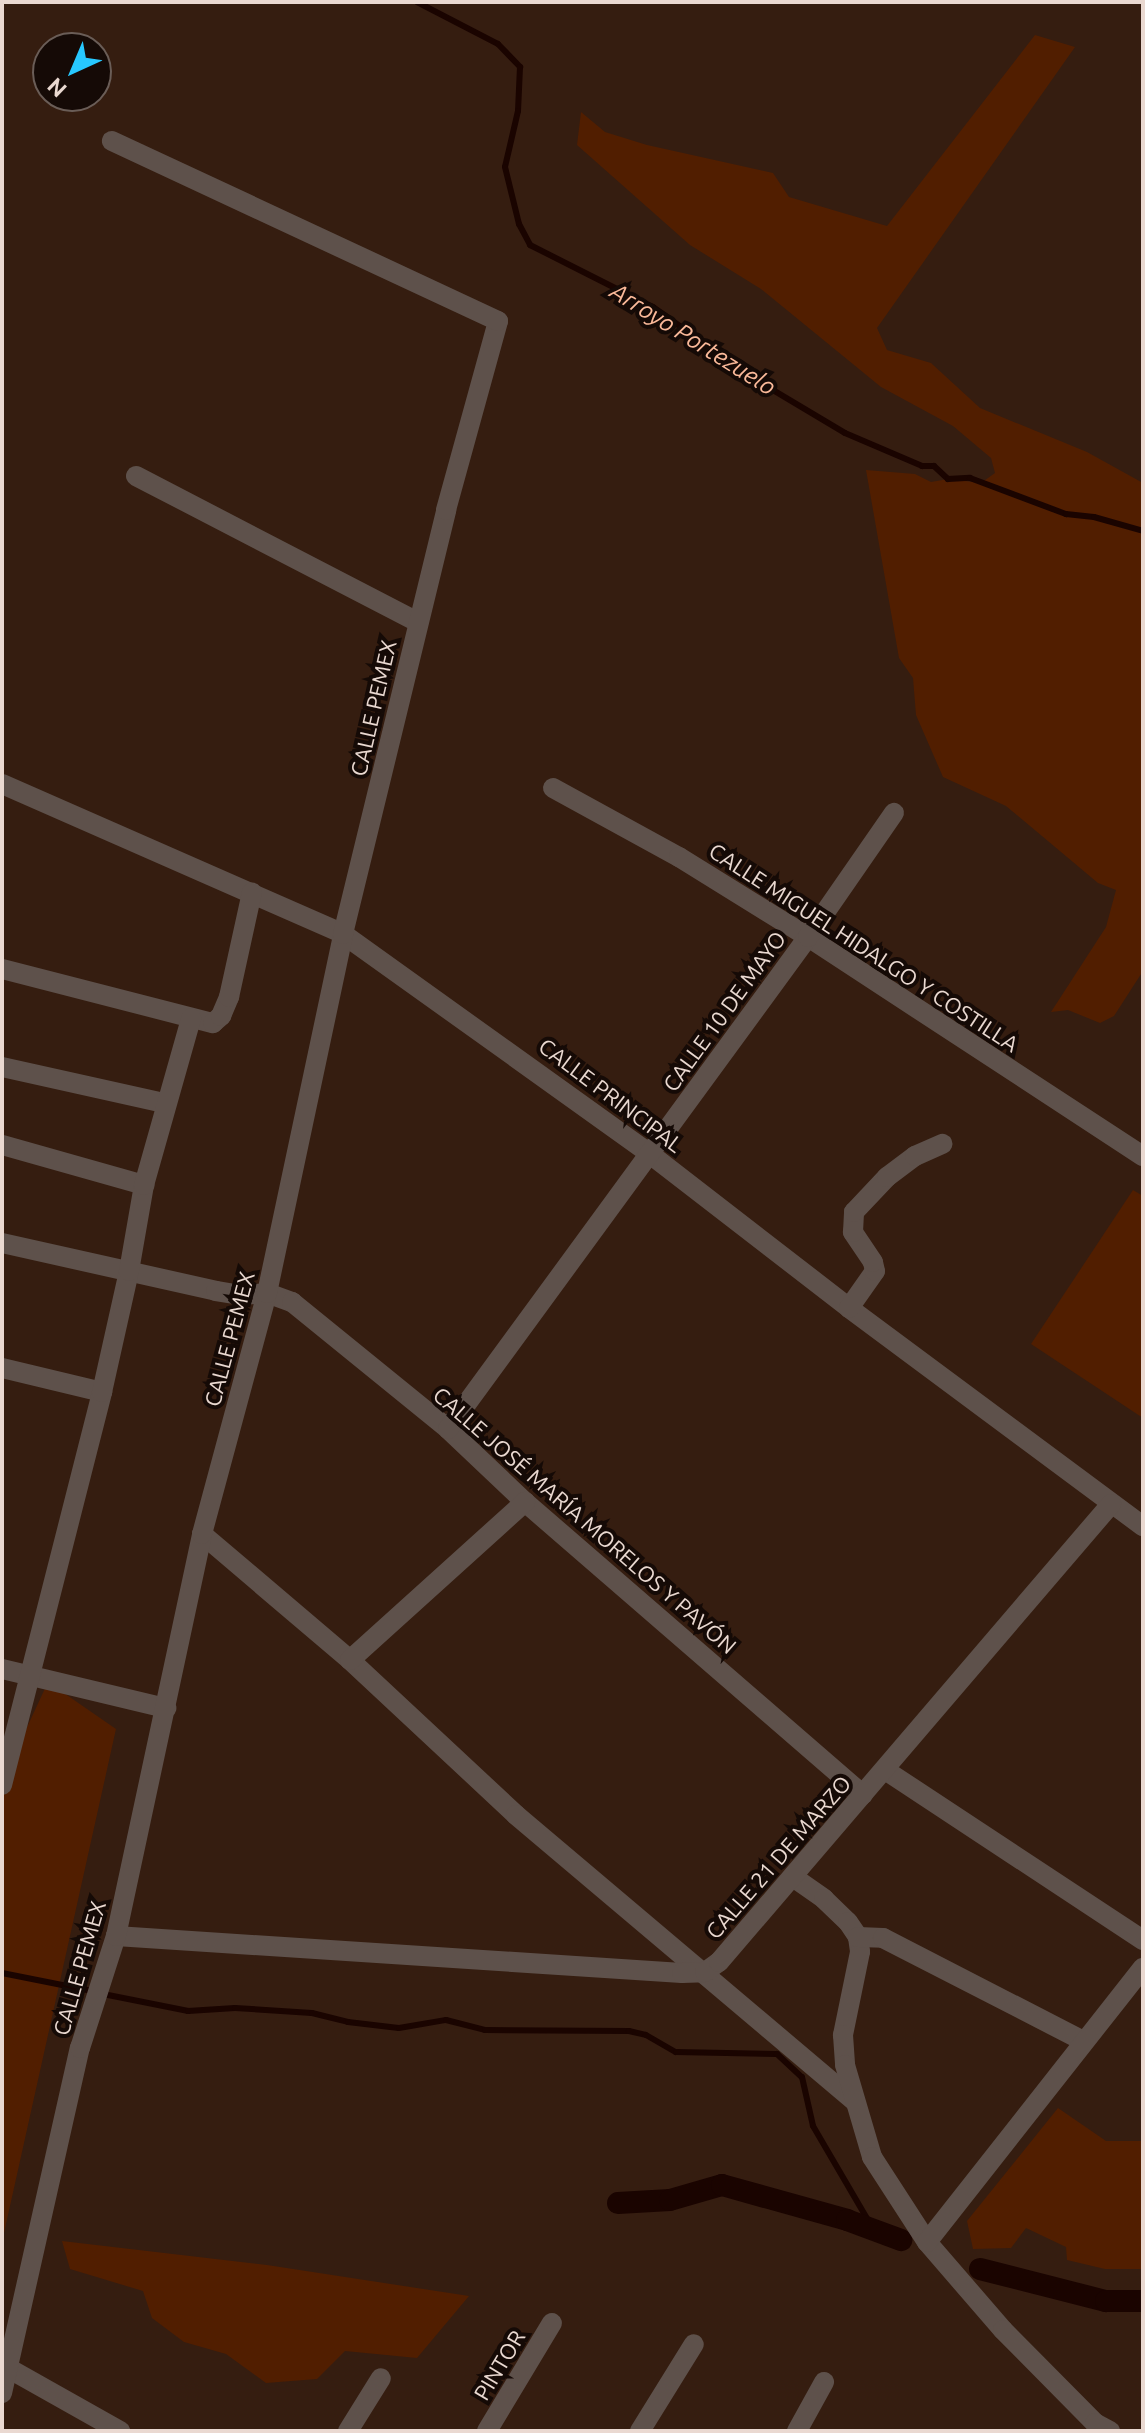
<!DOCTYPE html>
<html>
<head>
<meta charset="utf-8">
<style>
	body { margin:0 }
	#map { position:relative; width:1145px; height:2433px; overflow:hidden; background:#351d10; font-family:Ubuntu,sans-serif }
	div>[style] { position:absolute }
	.green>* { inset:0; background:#511e00 }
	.stream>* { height:6px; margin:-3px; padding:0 3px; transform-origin:3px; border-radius:3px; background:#1a0400 }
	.canal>* { height:22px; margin:-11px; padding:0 11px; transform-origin:11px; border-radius:11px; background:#1a0400 }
	.minor>* { height:20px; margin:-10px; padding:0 10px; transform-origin:10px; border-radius:10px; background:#5e514b }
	span { translate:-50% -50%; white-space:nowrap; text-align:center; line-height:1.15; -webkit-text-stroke:8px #150a06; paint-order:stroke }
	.street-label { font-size:22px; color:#ead9d1 }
	.water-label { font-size:24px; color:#fab999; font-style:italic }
	.frame { position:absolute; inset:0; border:4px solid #ead9d1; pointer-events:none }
	.north { position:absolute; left:32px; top:32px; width:80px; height:80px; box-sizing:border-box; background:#150a06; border:2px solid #6a5d57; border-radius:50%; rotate:224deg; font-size:22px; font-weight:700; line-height:32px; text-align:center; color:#ead9d1 }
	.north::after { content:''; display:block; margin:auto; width:28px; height:36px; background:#27c8ff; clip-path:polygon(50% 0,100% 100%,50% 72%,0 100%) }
</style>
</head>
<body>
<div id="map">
	<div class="green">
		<div style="clip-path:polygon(1035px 35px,1075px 47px,877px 328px,887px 350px,931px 363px,980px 408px,1087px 452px,1143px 483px,1143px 971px,1114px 1016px,1100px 1023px,1068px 1010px,1051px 1012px,1106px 927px,1116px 890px,1098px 883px,1006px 806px,943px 777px,916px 715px,913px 678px,899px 658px,866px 470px,915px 474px,931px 482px,948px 479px,981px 483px,995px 473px,991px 458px,953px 426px,881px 387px,761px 289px,690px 245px,577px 145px,581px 112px,605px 132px,647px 145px,773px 173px,789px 197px,887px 226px)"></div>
		<div style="clip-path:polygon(1133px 1190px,1143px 1196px,1143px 1418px,1031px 1344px)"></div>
		<div style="clip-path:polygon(48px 1682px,116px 1729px,2px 2242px,2px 1750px,15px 1753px)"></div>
		<div style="clip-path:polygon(1058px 2108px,1106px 2141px,1143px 2141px,1143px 2269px,1105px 2269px,1067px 2260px,1066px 2247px,1026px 2228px,1011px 2248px,973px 2249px,967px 2221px)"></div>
		<div style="clip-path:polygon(62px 2241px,267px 2265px,469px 2296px,417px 2358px,345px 2351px,317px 2379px,266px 2383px,226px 2354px,184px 2342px,152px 2318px,143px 2291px,70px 2269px)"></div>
	</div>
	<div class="stream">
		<div style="left:417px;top:2px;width:91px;rotate:27.4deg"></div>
		<div style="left:498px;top:44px;width:32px;rotate:46deg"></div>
		<div style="left:520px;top:67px;width:44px;rotate:92.6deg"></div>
		<div style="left:518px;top:111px;width:57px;rotate:103.1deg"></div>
		<div style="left:505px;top:167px;width:59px;rotate:76.2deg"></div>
		<div style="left:519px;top:224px;width:24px;rotate:62deg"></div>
		<div style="left:530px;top:245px;width:138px;rotate:26.8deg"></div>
		<div style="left:653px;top:307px;width:123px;rotate:35.4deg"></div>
		<div style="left:753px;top:378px;width:107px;rotate:30.9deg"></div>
		<div style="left:845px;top:433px;width:84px;rotate:23.2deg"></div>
		<div style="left:922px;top:466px;width:12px"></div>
		<div style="left:934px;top:466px;width:19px;rotate:43deg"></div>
		<div style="left:948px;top:479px;width:22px;rotate:-3deg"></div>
		<div style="left:970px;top:478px;width:103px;rotate:20.6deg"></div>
		<div style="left:1066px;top:514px;width:28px;rotate:6deg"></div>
		<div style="left:1094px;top:517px;width:51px;rotate:15.9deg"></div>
		<div style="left:2px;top:1973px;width:92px;rotate:11.3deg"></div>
		<div style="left:103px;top:1994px;width:87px;rotate:11.3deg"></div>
		<div style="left:188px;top:2011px;width:47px;rotate:-3.7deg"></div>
		<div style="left:235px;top:2008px;width:77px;rotate:3.7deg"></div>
		<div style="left:312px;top:2013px;width:37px;rotate:14deg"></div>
		<div style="left:348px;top:2022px;width:51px;rotate:6.7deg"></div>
		<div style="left:399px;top:2028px;width:48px;rotate:-9.7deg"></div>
		<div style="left:446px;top:2020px;width:40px;rotate:14.4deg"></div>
		<div style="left:485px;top:2030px;width:144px;rotate:0.4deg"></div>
		<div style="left:629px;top:2031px;width:17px;rotate:13deg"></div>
		<div style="left:646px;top:2035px;width:34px;rotate:30deg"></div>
		<div style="left:676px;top:2052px;width:101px;rotate:1.1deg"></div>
		<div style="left:777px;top:2054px;width:34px;rotate:43deg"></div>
		<div style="left:802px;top:2077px;width:50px;rotate:77.3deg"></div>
		<div style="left:813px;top:2126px;width:123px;rotate:59.7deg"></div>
	</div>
	<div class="canal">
		<div style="left:618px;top:2203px;width:52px;rotate:-3.3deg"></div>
		<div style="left:670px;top:2200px;width:54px;rotate:-16.1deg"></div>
		<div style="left:722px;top:2185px;width:130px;rotate:15.6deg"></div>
		<div style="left:847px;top:2220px;width:58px;rotate:20.3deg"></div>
		<div style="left:980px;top:2269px;width:130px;rotate:14.3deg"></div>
		<div style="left:1106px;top:2301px;width:37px"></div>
	</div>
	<div class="minor">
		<div style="left:136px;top:476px;width:318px;rotate:27.4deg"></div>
		<div style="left:2px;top:784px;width:373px;rotate:23.7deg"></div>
		<div style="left:343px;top:934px;width:378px;rotate:35.6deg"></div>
		<div style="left:650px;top:1154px;width:252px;rotate:37.7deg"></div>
		<div style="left:849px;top:1308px;width:366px;rotate:36.6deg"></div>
		<div style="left:553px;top:788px;width:144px;rotate:28.7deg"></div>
		<div style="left:679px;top:857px;width:152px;rotate:31.8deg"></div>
		<div style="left:808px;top:937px;width:400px;rotate:33.2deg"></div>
		<div style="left:2px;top:969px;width:218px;rotate:14.4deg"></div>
		<div style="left:213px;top:1023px;width:11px;rotate:-41deg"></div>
		<div style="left:221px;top:1016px;width:21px;rotate:-67deg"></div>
		<div style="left:229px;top:997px;width:107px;rotate:-77.6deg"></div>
		<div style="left:2px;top:1067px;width:167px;rotate:12.5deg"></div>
		<div style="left:2px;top:1145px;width:148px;rotate:15.7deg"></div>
		<div style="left:2px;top:1243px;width:219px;rotate:12.6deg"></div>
		<div style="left:216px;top:1291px;width:24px;rotate:9deg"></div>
		<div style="left:240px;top:1295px;width:27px;rotate:-4deg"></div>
		<div style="left:267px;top:1293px;width:27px;rotate:20deg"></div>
		<div style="left:292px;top:1302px;width:201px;rotate:39.1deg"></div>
		<div style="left:448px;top:1429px;width:106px;rotate:43.5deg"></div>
		<div style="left:525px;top:1502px;width:447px;rotate:40.9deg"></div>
		<div style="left:849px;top:1308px;width:45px;rotate:-54.9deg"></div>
		<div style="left:875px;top:1271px;width:9px;rotate:-103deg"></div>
		<div style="left:873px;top:1262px;width:36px;rotate:-124deg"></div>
		<div style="left:853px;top:1232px;width:20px;rotate:-87deg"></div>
		<div style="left:854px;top:1212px;width:48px;rotate:-46.7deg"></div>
		<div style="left:887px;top:1177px;width:35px;rotate:-37deg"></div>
		<div style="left:915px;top:1156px;width:30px;rotate:-24deg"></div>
		<div style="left:2px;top:1368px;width:103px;rotate:13.5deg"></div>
		<div style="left:448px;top:1429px;width:610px;rotate:-53.81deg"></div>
		<div style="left:808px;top:937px;width:151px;rotate:-55.3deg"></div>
		<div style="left:202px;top:1534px;width:194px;rotate:40.4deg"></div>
		<div style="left:350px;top:1660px;width:227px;rotate:43deg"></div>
		<div style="left:516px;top:1815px;width:444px;rotate:40.2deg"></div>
		<div style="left:350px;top:1660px;width:236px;rotate:-42.1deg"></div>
		<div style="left:2px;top:1669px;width:169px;rotate:13.4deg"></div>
		<div style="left:885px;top:1770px;width:309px;rotate:33.4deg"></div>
		<div style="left:2px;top:1785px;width:406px;rotate:-75.7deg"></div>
		<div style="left:102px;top:1392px;width:124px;rotate:-77.4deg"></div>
		<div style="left:129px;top:1271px;width:87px;rotate:-80.1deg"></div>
		<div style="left:144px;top:1185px;width:173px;rotate:-74.2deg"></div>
		<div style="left:793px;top:1877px;width:38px;rotate:35deg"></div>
		<div style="left:824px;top:1899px;width:33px;rotate:44deg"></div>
		<div style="left:848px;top:1922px;width:18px;rotate:56deg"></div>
		<div style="left:858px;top:1937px;width:15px;rotate:82deg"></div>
		<div style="left:860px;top:1952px;width:85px;rotate:101.6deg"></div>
		<div style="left:843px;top:2035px;width:30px;rotate:86deg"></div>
		<div style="left:845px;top:2065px;width:96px;rotate:73.6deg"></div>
		<div style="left:872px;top:2157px;width:101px;rotate:57.1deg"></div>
		<div style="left:927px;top:2242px;width:116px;rotate:49.2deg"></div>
		<div style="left:1003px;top:2330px;width:131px;rotate:45.3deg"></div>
		<div style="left:1095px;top:2423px;width:17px;rotate:28deg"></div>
		<div style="left:116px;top:1936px;width:567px;rotate:3.74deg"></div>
		<div style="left:682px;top:1973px;width:23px;rotate:-2deg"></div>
		<div style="left:705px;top:1972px;width:17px;rotate:-36deg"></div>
		<div style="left:719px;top:1962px;width:603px;rotate:-49.44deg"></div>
		<div style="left:858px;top:1937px;width:25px;rotate:2deg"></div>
		<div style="left:883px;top:1938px;width:225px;rotate:27.2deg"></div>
		<div style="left:927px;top:2242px;width:349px;rotate:-51.8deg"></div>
		<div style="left:8px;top:2368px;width:129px;rotate:29.4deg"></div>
		<div style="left:2px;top:2393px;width:354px;rotate:-77.3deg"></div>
		<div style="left:80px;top:2048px;width:118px;rotate:-72.2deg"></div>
		<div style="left:116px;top:1936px;width:411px;rotate:-77.9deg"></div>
		<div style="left:202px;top:1534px;width:250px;rotate:-74.9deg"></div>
		<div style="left:267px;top:1293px;width:367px;rotate:-78deg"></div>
		<div style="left:343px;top:934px;width:436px;rotate:-76.3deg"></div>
		<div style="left:446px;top:510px;width:196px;rotate:-74.6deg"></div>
		<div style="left:498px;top:321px;width:426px;rotate:-155deg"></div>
		<div style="left:348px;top:2431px;width:62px;rotate:-58.1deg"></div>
		<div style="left:487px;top:2431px;width:126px;rotate:-59deg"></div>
		<div style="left:640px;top:2431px;width:102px;rotate:-58.2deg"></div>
		<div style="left:797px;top:2431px;width:56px;rotate:-61.1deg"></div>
	</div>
	<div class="street-label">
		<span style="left:373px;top:708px;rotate:-77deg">CALLE PEMEX</span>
		<span style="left:864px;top:947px;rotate:33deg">CALLE MIGUEL HIDALGO Y COSTILLA</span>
		<span style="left:724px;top:1011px;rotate:-54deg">CALLE 10 DE MAYO</span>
		<span style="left:611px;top:1095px;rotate:37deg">CALLE PRINCIPAL</span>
		<span style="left:229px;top:1339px;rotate:-75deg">CALLE PEMEX</span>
		<span style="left:585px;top:1520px;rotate:41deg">CALLE JOSÉ MARÍA MORELOS Y PAVÓN</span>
		<span style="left:778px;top:1857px;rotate:-49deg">CALLE 21 DE MARZO</span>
		<span style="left:79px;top:1968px;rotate:-74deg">CALLE PEMEX</span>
		<span style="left:499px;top:2365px;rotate:-59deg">PINTOR</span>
	</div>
	<div class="water-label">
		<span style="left:693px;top:339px;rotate:32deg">Arroyo Portezuelo</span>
	</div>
	<div class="frame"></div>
	<div class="north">N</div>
</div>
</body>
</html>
